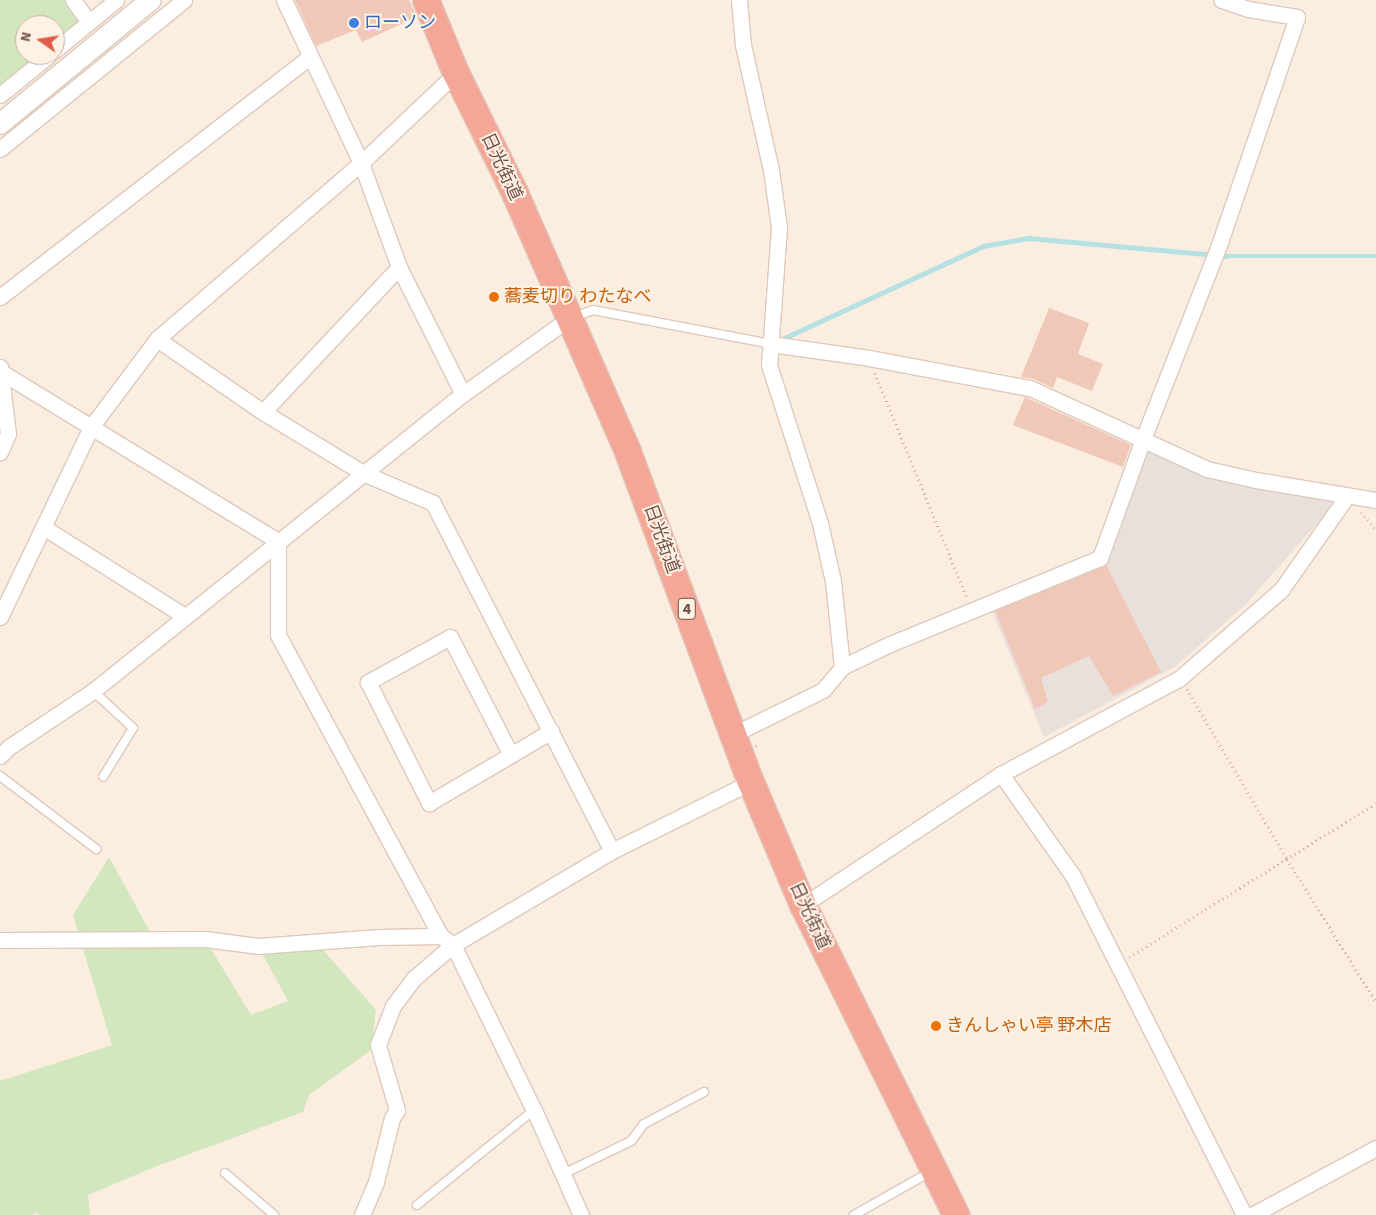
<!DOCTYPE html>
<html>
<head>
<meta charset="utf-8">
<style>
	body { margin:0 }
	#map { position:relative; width:1376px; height:1215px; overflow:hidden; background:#fbeddf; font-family:"Source Sans 3","Noto Sans JP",sans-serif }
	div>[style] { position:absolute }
	.industrial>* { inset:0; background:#e9e0db }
	.green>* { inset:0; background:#d3e7bf }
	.stream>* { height:4.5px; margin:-2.25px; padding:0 2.25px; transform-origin:2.25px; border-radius:2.25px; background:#b5e1e3 }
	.building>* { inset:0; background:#efc8b8 }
	.path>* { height:2.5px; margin-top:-1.25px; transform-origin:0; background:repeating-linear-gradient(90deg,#d3ac9c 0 1px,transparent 0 5px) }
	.roads { filter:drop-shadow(1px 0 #dec9bc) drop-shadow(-1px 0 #dec9bc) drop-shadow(0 1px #dec9bc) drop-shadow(0 -1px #dec9bc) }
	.lane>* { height:8px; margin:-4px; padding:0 4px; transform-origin:4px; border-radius:4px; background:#fff }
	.street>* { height:15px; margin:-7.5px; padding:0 7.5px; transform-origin:7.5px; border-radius:7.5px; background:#fff }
	.secondary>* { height:20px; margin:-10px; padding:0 10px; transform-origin:10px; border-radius:10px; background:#fff }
	.highway>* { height:26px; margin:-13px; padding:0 13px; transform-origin:13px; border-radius:13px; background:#f4a697 }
	.path-bridge>* { height:2.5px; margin-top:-1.25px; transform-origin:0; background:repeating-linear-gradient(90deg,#d3ac9c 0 1px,transparent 0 5px) }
	.dots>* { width:14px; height:14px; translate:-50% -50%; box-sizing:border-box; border:2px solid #fef2e5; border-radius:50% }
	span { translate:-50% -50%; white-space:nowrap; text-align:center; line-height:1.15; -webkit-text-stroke:4px #fef2e5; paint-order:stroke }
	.shield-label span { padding:1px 4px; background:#fef2e5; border:1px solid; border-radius:4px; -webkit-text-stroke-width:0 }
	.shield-label { font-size:16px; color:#705248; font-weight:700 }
	.shop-label { font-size:18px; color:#366cbe }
	.left { translate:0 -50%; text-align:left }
	.street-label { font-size:18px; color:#705248 }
	.food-label { font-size:18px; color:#c56008 }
	.north { position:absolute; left:15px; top:15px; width:50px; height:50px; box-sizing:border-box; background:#fef2e5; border:1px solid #c5b2a6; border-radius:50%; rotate:283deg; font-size:14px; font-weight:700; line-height:20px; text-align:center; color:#705248 }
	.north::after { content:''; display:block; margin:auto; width:18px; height:22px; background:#e25b48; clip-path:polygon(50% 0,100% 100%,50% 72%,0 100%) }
</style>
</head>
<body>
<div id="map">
	<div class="industrial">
		<div style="clip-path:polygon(1147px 445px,1338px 500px,1245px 605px,1176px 666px,1044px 737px,991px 609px,1105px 557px)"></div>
	</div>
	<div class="green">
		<div style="clip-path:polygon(0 0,66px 0,78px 16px,77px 26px,55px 42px,55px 25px,25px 25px,25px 55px,38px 55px,0 85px)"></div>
		<div style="clip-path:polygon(109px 857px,154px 939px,205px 939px,251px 1015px,288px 1001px,258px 946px,316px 942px,376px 1010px,371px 1050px,309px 1095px,303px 1112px,157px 1166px,88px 1195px,90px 1215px,39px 1215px,38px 1212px,32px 1215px,0 1215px,0 1081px,112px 1045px,73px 915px)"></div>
	</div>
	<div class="stream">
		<div style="left:780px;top:340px;width:224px;rotate:-24.8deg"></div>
		<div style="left:983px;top:246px;width:47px;rotate:-9.9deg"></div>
		<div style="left:1029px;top:238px;width:198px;rotate:5.2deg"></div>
		<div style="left:1226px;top:256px;width:150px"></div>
	</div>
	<div class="building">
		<div style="clip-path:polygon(295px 0,409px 0,417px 17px,362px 42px,356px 30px,316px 46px)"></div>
		<div style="clip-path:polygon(1049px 308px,1089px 323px,1078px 354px,1103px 364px,1092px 391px,1057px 377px,1053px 388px,1034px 379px,1021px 377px)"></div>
		<div style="clip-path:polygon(1025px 397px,1131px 445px,1123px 467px,1013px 425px)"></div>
		<div style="clip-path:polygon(1106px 565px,1161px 672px,1113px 696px,1089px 656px,1041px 678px,1048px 702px,1035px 709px,995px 611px)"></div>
	</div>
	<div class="path">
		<div style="left:875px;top:373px;width:242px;rotate:67.7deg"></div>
		<div style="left:1361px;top:512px;width:23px;rotate:50deg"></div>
		<div style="left:1187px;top:689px;width:197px;rotate:59.5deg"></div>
		<div style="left:1287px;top:859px;width:168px;rotate:58.1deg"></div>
		<div style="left:1129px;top:957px;width:291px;rotate:-31.9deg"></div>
	</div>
	<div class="roads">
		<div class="lane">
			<div style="left:573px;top:317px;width:21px;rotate:-19deg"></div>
			<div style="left:593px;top:310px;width:181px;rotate:10.8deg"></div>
			<div style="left:93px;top:691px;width:54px;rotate:42.8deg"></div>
			<div style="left:133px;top:728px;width:57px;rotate:121.5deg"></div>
			<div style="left:0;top:776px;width:121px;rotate:37.2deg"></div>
			<div style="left:225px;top:1173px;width:65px;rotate:40.6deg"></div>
			<div style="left:563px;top:1174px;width:76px;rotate:-25.9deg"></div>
			<div style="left:631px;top:1141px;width:21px;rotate:-53deg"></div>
			<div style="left:644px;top:1124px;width:68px;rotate:-28.1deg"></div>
			<div style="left:417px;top:1205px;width:151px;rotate:-39.1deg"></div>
			<div style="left:854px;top:1215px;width:87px;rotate:-29.5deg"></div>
		</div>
		<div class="street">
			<div style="left:73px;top:0;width:27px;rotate:54deg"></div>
			<div style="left:284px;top:0;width:180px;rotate:64.7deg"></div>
			<div style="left:361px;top:163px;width:111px;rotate:69.9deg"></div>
			<div style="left:399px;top:267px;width:142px;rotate:63.3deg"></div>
			<div style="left:739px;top:0;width:45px;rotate:84.9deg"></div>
			<div style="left:743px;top:45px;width:128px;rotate:77.4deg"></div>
			<div style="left:771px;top:170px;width:58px;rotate:82deg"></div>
			<div style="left:779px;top:227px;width:138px;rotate:94.1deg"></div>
			<div style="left:769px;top:365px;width:166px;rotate:72.1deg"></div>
			<div style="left:820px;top:523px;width:59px;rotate:77.4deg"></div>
			<div style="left:833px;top:581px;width:86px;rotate:84deg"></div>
			<div style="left:55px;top:50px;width:79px;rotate:-39.3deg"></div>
			<div style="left:0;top:95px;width:63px;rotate:-39.2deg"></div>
			<div style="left:0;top:149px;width:237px;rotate:-39deg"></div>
			<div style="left:0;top:297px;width:391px;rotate:-37.8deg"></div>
			<div style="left:157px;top:339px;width:129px;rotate:34.6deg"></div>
			<div style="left:263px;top:412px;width:117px;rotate:31.4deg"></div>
			<div style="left:363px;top:473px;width:76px;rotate:23.2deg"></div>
			<div style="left:433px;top:503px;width:391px;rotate:62.8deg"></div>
			<div style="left:771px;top:344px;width:99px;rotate:8.1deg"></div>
			<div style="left:869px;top:358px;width:164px;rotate:10.6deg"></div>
			<div style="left:1030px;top:388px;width:195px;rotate:24.6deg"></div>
			<div style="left:1207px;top:469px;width:50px;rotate:12.7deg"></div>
			<div style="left:1256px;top:480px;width:122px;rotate:9.5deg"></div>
			<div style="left:0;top:367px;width:67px;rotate:83.2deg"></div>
			<div style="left:8px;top:434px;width:20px;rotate:114deg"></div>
			<div style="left:1px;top:372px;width:324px;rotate:31.4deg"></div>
			<div style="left:278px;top:541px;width:94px;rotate:90deg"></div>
			<div style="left:278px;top:635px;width:342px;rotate:61.6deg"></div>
			<div style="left:441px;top:936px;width:15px;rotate:37deg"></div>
			<div style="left:453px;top:945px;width:184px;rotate:63.9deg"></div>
			<div style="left:534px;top:1110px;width:115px;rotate:65.9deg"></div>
			<div style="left:263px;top:412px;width:199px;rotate:-46.8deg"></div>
			<div style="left:43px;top:527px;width:168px;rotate:32.1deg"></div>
			<div style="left:0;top:617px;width:211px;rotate:-64.4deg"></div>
			<div style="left:91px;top:427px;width:110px;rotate:-53.1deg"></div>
			<div style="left:157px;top:339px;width:269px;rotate:-40.8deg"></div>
			<div style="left:361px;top:163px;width:131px;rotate:-43.5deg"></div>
			<div style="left:734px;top:734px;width:99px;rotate:-26.3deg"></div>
			<div style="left:823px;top:690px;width:30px;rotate:-50deg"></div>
			<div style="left:842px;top:667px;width:53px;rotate:-25.6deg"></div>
			<div style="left:890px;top:644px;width:227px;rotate:-22.3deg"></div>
			<div style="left:1100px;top:558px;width:127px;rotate:-70.1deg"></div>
			<div style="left:1143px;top:439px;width:208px;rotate:-68.6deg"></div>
			<div style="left:1219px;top:245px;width:241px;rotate:-71.1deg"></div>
			<div style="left:1297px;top:17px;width:50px;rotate:-170.7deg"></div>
			<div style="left:1248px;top:9px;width:28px;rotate:-161deg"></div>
			<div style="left:511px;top:755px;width:133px;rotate:-117.3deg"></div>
			<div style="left:450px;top:637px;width:94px;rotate:151.2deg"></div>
			<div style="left:368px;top:682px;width:136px;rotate:63.2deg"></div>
			<div style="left:429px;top:803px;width:142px;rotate:-30.5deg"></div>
			<div style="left:0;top:756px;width:13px;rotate:-45deg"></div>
			<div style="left:9px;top:747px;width:101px;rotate:-33.7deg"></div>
			<div style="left:93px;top:691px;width:474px;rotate:-38.8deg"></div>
			<div style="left:463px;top:394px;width:129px;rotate:-35.5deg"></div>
			<div style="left:1001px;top:774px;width:125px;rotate:54.8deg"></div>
			<div style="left:1073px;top:876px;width:380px;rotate:63.2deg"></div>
			<div style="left:803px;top:905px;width:237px;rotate:-33.5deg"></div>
			<div style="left:1001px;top:774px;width:203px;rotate:-28.2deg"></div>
			<div style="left:1180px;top:678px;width:134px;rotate:-41.1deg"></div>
			<div style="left:1281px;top:590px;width:115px;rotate:-54.9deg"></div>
			<div style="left:0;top:940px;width:205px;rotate:-0.3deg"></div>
			<div style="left:205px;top:939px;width:53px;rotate:7.5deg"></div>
			<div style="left:258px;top:946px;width:121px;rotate:-4.3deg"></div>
			<div style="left:379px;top:937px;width:62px;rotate:-0.9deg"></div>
			<div style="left:362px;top:1215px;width:36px;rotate:-67deg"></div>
			<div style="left:376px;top:1182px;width:66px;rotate:-76deg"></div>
			<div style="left:392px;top:1118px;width:9px;rotate:-58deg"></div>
			<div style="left:397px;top:1110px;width:68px;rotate:-106.3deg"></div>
			<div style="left:378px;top:1045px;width:42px;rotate:-69deg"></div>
			<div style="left:393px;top:1006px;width:34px;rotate:-53deg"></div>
			<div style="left:413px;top:979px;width:52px;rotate:-40.4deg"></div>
			<div style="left:453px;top:945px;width:185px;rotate:-30.6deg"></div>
			<div style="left:612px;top:851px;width:155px;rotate:-26.4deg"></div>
			<div style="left:1252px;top:1215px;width:141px;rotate:-28.4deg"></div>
		</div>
		<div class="secondary">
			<div style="left:0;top:124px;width:195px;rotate:-39.4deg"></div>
		</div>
		<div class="highway">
			<div style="left:426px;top:0;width:79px;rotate:67.7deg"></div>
			<div style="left:456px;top:73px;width:134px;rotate:63.8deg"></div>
			<div style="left:515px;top:193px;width:283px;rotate:66.4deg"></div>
			<div style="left:628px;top:452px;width:352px;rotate:69.6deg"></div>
			<div style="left:751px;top:782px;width:134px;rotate:67.1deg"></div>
			<div style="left:803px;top:905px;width:346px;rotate:63.7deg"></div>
		</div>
	</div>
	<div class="path-bridge">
		<div style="left:728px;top:758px;width:34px;rotate:-24deg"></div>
	</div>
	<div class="dots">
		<div style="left:354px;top:23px;background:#3f7fe0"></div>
		<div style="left:494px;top:297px;background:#e8710a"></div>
		<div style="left:936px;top:1026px;background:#e8710a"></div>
	</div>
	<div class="shield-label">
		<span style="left:687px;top:609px">4</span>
	</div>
	<div class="shop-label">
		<span class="left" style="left:364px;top:23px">ローソン</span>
	</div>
	<div class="street-label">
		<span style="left:501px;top:167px;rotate:65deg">日光街道</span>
		<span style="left:661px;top:539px;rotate:70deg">日光街道</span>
		<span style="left:809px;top:916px;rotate:65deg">日光街道</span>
	</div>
	<div class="food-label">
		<span class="left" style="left:504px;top:297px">蕎麦切り わたなべ</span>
		<span class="left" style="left:946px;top:1026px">きんしゃい亭 野木店</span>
	</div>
	<div class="north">N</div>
</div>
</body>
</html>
